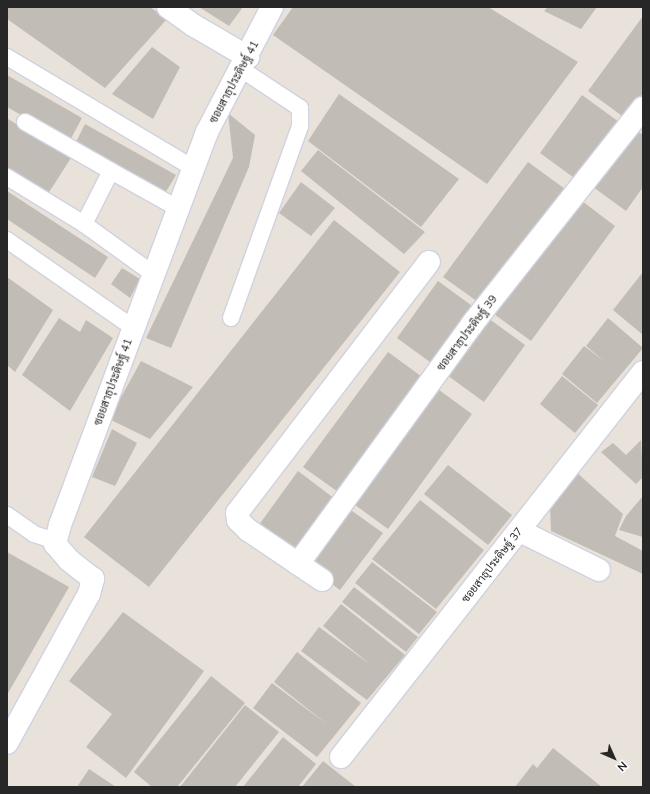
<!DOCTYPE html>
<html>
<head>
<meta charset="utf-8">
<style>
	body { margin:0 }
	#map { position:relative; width:650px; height:794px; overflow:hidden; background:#e9e2da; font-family:Mulish,Sarabun,sans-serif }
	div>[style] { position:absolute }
	.building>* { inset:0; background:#c1bcb6 }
	.roads { filter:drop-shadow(1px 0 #cfd2df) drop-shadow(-1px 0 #cfd2df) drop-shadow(0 1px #cfd2df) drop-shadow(0 -1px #cfd2df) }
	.service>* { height:16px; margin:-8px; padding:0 8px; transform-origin:8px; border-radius:8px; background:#fff }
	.minor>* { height:22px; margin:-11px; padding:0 11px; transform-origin:11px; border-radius:11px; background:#fff }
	span { translate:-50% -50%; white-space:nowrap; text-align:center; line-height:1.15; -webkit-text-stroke:3px #fff; paint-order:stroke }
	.street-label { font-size:11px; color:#272727 }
	.frame { position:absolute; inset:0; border:8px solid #272727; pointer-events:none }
	.north { position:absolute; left:594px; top:738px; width:40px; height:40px; -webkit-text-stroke:3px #fff; paint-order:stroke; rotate:135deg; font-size:11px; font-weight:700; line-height:16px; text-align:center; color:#272727 }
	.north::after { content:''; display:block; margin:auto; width:14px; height:18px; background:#272727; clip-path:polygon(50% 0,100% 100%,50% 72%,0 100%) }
</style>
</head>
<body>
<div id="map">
	<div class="building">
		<div style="clip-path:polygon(7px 7px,150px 7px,167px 19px,105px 88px,7px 19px)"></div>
		<div style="clip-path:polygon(199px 7px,243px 7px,229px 26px)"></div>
		<div style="clip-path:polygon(293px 7px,488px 7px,578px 62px,487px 184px,273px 35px)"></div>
		<div style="clip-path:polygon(548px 7px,597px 7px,581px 29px,544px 11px)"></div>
		<div style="clip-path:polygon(643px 16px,643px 93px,625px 118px,588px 91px)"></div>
		<div style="clip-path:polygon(152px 47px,180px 67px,153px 119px,112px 94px)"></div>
		<div style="clip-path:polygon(7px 75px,82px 118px,69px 142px,7px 107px)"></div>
		<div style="clip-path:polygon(339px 94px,459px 179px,421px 227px,308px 141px)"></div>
		<div style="clip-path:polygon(582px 95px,619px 122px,577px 180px,540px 153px)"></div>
		<div style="clip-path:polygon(228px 113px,255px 135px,249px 167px,171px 348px,146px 338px,233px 158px)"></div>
		<div style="clip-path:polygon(8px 119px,71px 158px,44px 200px,7px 175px)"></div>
		<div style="clip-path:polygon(85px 124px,176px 175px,164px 195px,74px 146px)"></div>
		<div style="clip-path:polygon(630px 126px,643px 135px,643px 187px,626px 211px,589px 184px)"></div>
		<div style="clip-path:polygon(318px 150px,425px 232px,404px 254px,301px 171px)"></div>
		<div style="clip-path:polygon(528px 162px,565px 189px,481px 304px,443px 277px)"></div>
		<div style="clip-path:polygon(301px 182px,335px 208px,311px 236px,279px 213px)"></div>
		<div style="clip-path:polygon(7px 191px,108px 257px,95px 278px,7px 219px)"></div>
		<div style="clip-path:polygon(578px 198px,615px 226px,531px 341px,494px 314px)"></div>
		<div style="clip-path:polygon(334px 220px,400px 272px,149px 587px,84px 537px)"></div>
		<div style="clip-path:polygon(122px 268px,140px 279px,130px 298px,111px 284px)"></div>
		<div style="clip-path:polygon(643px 272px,643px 335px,613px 310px)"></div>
		<div style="clip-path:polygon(7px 277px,53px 310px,15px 372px,7px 365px)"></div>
		<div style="clip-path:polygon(438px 281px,475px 308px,434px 365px,397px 338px)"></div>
		<div style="clip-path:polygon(59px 318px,80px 332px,86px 320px,113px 338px,70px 411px,22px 375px)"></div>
		<div style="clip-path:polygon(488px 318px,525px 345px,484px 402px,447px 375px)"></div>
		<div style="clip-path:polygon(608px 318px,643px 348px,597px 403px,562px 374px,584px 346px,604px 361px,586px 346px)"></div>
		<div style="clip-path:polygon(388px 352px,425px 379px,341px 494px,303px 467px)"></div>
		<div style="clip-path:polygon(141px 361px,193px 387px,150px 439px,109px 419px)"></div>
		<div style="clip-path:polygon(562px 376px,598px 405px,575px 433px,540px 404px)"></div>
		<div style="clip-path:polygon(435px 387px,472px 414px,388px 529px,351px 502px)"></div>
		<div style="clip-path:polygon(112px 429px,137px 443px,115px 486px,92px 477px)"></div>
		<div style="clip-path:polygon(641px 440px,643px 477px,636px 484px,601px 452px,613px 443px,626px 455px)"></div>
		<div style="clip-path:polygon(448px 465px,512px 515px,488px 545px,424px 494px)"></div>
		<div style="clip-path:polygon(298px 471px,335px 499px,293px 556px,256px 529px)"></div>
		<div style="clip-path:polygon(575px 471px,623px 514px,615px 536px,643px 551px,643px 574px,551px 531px,550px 504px)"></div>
		<div style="clip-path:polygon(643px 496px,643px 537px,619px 530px,626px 516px)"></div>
		<div style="clip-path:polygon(420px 500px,484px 550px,436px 609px,372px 559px)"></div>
		<div style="clip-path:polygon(345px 506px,383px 533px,340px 590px,303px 563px)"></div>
		<div style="clip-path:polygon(7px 552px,69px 587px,7px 695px)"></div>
		<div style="clip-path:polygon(372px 562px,437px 612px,419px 634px,355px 583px)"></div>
		<div style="clip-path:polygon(354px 587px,418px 637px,406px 652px,342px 602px)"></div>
		<div style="clip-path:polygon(341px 604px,405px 655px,367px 700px,301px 651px,319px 627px,371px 665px,323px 626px)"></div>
		<div style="clip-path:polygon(123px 612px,204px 671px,126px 778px,86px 747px,112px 714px,69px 681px)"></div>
		<div style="clip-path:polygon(297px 652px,361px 703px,317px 757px,253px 708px,272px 683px,328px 725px,274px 682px)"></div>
		<div style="clip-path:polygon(211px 676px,245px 703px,177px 787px,152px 787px,134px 772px)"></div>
		<div style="clip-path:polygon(245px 705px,279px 732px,235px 787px,180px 787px)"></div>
		<div style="clip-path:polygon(283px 737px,316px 764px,298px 787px,243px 787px)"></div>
		<div style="clip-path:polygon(553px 748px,602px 787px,515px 787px,533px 764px,537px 768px)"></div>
		<div style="clip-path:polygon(323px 761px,356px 787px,302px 787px)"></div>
		<div style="clip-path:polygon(89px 769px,116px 787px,77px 787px)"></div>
	</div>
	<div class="roads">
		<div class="service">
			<div style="left:7px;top:57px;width:217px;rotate:30.8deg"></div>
			<div style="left:25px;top:122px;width:99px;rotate:29.7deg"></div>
			<div style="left:7px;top:177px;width:90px;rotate:31.4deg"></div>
			<div style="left:84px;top:224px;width:85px;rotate:35.9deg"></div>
			<div style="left:84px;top:224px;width:59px;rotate:-63deg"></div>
			<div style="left:111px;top:171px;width:78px;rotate:29.2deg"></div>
			<div style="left:7px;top:240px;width:152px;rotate:34.8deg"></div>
			<div style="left:231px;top:318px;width:204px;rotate:-70.2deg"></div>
			<div style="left:300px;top:126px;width:18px;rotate:-90deg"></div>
			<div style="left:300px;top:108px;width:71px;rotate:-146.5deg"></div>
			<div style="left:7px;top:515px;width:33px;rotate:35deg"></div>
			<div style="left:34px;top:534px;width:23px;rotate:18deg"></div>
		</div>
		<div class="minor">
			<div style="left:168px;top:7px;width:31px;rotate:36deg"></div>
			<div style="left:193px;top:25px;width:64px;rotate:30.2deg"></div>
			<div style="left:520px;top:531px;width:88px;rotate:26.3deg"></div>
			<div style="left:298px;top:564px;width:298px;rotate:-54deg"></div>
			<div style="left:473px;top:323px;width:274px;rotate:-51.7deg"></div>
			<div style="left:322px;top:580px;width:89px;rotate:-146deg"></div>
			<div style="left:248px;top:530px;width:14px;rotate:-135deg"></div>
			<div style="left:238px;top:520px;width:7px;rotate:-98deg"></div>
			<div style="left:237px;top:513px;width:316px;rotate:-52.6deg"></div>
			<div style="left:7px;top:743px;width:170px;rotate:-61.2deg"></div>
			<div style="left:89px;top:594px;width:16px;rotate:-75deg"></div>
			<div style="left:93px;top:579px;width:31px;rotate:-142deg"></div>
			<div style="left:69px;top:560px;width:21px;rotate:-131deg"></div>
			<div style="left:55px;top:544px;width:20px;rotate:-75deg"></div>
			<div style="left:60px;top:525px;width:420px;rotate:-69.5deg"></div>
			<div style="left:207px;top:132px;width:141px;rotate:-62.5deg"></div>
			<div style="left:341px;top:757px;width:489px;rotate:-51.9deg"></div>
		</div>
	</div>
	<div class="street-label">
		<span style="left:234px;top:82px;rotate:-62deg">ซอยสาธุประดิษฐ์ 41</span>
		<span style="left:467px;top:333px;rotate:-53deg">ซอยสาธุประดิษฐ์ 39</span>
		<span style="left:113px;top:382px;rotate:-70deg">ซอยสาธุประดิษฐ์ 41</span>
		<span style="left:492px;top:565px;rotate:-52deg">ซอยสาธุประดิษฐ์ 37</span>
	</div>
	<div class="frame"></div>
	<div class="north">N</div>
</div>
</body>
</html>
